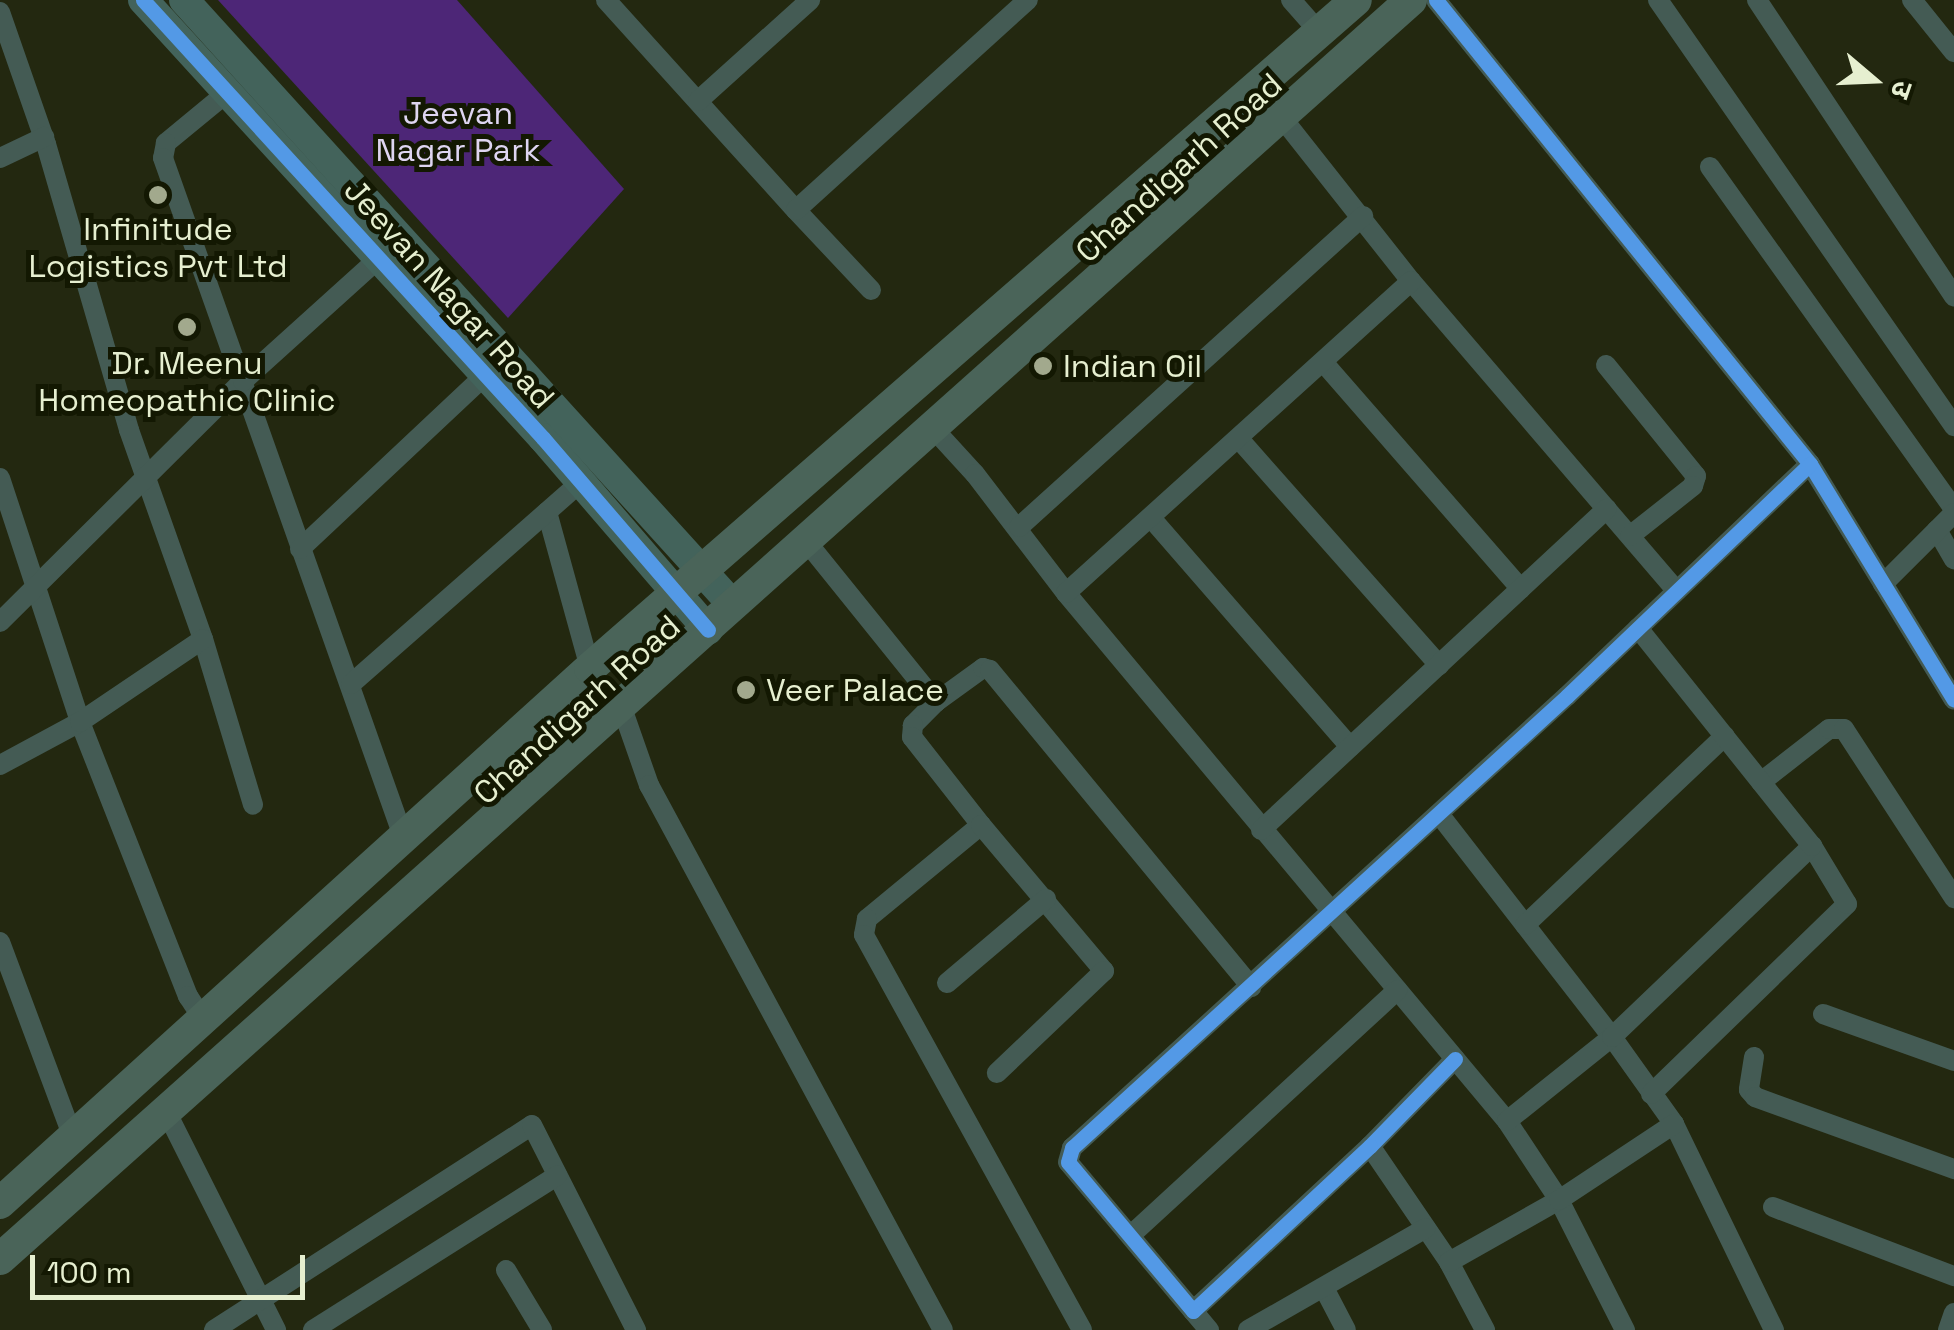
<!DOCTYPE html>
<html>
<head>
<meta charset="utf-8">
<style>
	body { margin:0 }
	#map { position:relative; width:1954px; height:1330px; overflow:hidden; background:#232810; font-family:"Space Grotesk","Noto Sans Devanagari",sans-serif }
	div>[style] { position:absolute }
	.green>* { inset:0; background:#4d2677 }
	.street>* { height:20px; margin:-10px; padding:0 10px; transform-origin:10px; border-radius:10px; background:#445b54 }
	.secondary>* { height:30px; margin:-15px; padding:0 15px; transform-origin:15px; border-radius:15px; background:#43635b }
	.primary>* { height:32px; margin:-16px; padding:0 16px; transform-origin:16px; border-radius:16px; background:#4a6459 }
	.cycleway>* { height:15px; margin:-7.5px; padding:0 7.5px; transform-origin:7.5px; border-radius:7.5px; background:#5399e6 }
	.dots>* { width:28px; height:28px; translate:-50% -50%; box-sizing:border-box; border:5px solid #131802; border-radius:50% }
	span { translate:-50% -50%; white-space:nowrap; text-align:center; line-height:1.15; -webkit-text-stroke:10px #131802; paint-order:stroke }
	.park-label { font-size:32px; color:#ded5f1 }
	.street-label { font-size:32px; color:#e6efd0 }
	.poi-label { font-size:32px; color:#e6efd0 }
	.left { translate:0 -50%; text-align:left }
	.north { position:absolute; left:1824px; top:30px; width:100px; height:100px; -webkit-text-stroke:8px #131802; paint-order:stroke; rotate:109deg; font-size:28px; font-weight:700; line-height:40px; text-align:center; color:#e6efd0 }
	.north::after { content:''; display:block; margin:auto; width:35px; height:45px; background:#e6efd0; clip-path:polygon(50% 0,100% 100%,50% 72%,0 100%) }
	.scale { position:absolute; left:30px; top:1255px; width:275px; height:45px; box-sizing:border-box; border:5px solid #e6efd0; border-top:0; padding-left:12px; font-size:30px; line-height:35px; white-space:nowrap; color:#e6efd0; -webkit-text-stroke:8px #131802; paint-order:stroke }
</style>
</head>
<body>
<div id="map">
	<div class="green">
		<div style="clip-path:polygon(218px 0,457px 0,624px 189px,508px 318px)"></div>
	</div>
	<div class="street">
		<div style="left:606px;top:0;width:283px;rotate:47.9deg"></div>
		<div style="left:1291px;top:0;width:45px;rotate:48.6deg"></div>
		<div style="left:1436px;top:0;width:596px;rotate:51.13deg"></div>
		<div style="left:1810px;top:464px;width:276px;rotate:58.6deg"></div>
		<div style="left:1658px;top:0;width:519px;rotate:55.21deg"></div>
		<div style="left:1757px;top:0;width:356px;rotate:56.4deg"></div>
		<div style="left:1912px;top:0;width:67px;rotate:51.1deg"></div>
		<div style="left:0;top:12px;width:140px;rotate:70.8deg"></div>
		<div style="left:46px;top:144px;width:298px;rotate:73.8deg"></div>
		<div style="left:129px;top:430px;width:222px;rotate:70.5deg"></div>
		<div style="left:203px;top:639px;width:173px;rotate:73.2deg"></div>
		<div style="left:229px;top:91px;width:82px;rotate:140.5deg"></div>
		<div style="left:166px;top:143px;width:15px;rotate:101deg"></div>
		<div style="left:163px;top:158px;width:722px;rotate:70.51deg"></div>
		<div style="left:698px;top:101px;width:151px;rotate:-42deg"></div>
		<div style="left:1279px;top:114px;width:213px;rotate:51.7deg"></div>
		<div style="left:1411px;top:281px;width:408px;rotate:49.4deg"></div>
		<div style="left:0;top:158px;width:49px;rotate:-25.5deg"></div>
		<div style="left:1710px;top:167px;width:420px;rotate:54.5deg"></div>
		<div style="left:871px;top:290px;width:110px;rotate:-133.2deg"></div>
		<div style="left:796px;top:210px;width:313px;rotate:-42.2deg"></div>
		<div style="left:1323px;top:362px;width:301px;rotate:48.9deg"></div>
		<div style="left:1606px;top:365px;width:143px;rotate:51deg"></div>
		<div style="left:1696px;top:476px;width:10px;rotate:107deg"></div>
		<div style="left:1693px;top:486px;width:80px;rotate:141.6deg"></div>
		<div style="left:931px;top:426px;width:65px;rotate:47.5deg"></div>
		<div style="left:975px;top:474px;width:150px;rotate:52.6deg"></div>
		<div style="left:1066px;top:593px;width:688px;rotate:50.13deg"></div>
		<div style="left:1507px;top:1121px;width:95px;rotate:56.6deg"></div>
		<div style="left:1559px;top:1200px;width:146px;rotate:63.1deg"></div>
		<div style="left:1239px;top:439px;width:302px;rotate:48.5deg"></div>
		<div style="left:0;top:478px;width:257px;rotate:71.8deg"></div>
		<div style="left:80px;top:722px;width:295px;rotate:68.5deg"></div>
		<div style="left:188px;top:996px;width:30px;rotate:57deg"></div>
		<div style="left:547px;top:512px;width:162px;rotate:74.6deg"></div>
		<div style="left:1152px;top:519px;width:302px;rotate:49deg"></div>
		<div style="left:1019px;top:527px;width:464px;rotate:-42.1deg"></div>
		<div style="left:1937px;top:530px;width:34px;rotate:60deg"></div>
		<div style="left:806px;top:541px;width:207px;rotate:51.1deg"></div>
		<div style="left:936px;top:702px;width:58px;rotate:-35.9deg"></div>
		<div style="left:983px;top:668px;width:7px;rotate:16deg"></div>
		<div style="left:990px;top:670px;width:411px;rotate:50.5deg"></div>
		<div style="left:300px;top:549px;width:254px;rotate:-43.2deg"></div>
		<div style="left:1883px;top:584px;width:100px;rotate:-45deg"></div>
		<div style="left:1066px;top:593px;width:465px;rotate:-42.1deg"></div>
		<div style="left:0;top:622px;width:342px;rotate:-44.8deg"></div>
		<div style="left:243px;top:381px;width:183px;rotate:-42.1deg"></div>
		<div style="left:351px;top:684px;width:306px;rotate:-41.3deg"></div>
		<div style="left:936px;top:702px;width:33px;rotate:135deg"></div>
		<div style="left:913px;top:725px;width:12px;rotate:95deg"></div>
		<div style="left:912px;top:737px;width:112px;rotate:51.9deg"></div>
		<div style="left:981px;top:825px;width:148px;rotate:140.5deg"></div>
		<div style="left:867px;top:919px;width:16px;rotate:101deg"></div>
		<div style="left:864px;top:935px;width:451px;rotate:61.1deg"></div>
		<div style="left:622px;top:708px;width:82px;rotate:70.7deg"></div>
		<div style="left:649px;top:785px;width:619px;rotate:61.66deg"></div>
		<div style="left:0;top:765px;width:91px;rotate:-28.3deg"></div>
		<div style="left:80px;top:722px;width:148px;rotate:-34deg"></div>
		<div style="left:1761px;top:782px;width:86px;rotate:-37.9deg"></div>
		<div style="left:1829px;top:729px;width:15px"></div>
		<div style="left:1844px;top:729px;width:202px;rotate:56.9deg"></div>
		<div style="left:1439px;top:814px;width:282px;rotate:52.2deg"></div>
		<div style="left:1612px;top:1037px;width:107px;rotate:54.5deg"></div>
		<div style="left:1674px;top:1124px;width:229px;rotate:64.1deg"></div>
		<div style="left:981px;top:825px;width:191px;rotate:49.9deg"></div>
		<div style="left:1104px;top:971px;width:148px;rotate:136.4deg"></div>
		<div style="left:1261px;top:830px;width:472px;rotate:-42.9deg"></div>
		<div style="left:1525px;top:925px;width:275px;rotate:-43.4deg"></div>
		<div style="left:0;top:942px;width:211px;rotate:69.5deg"></div>
		<div style="left:947px;top:983px;width:130px;rotate:-40.3deg"></div>
		<div style="left:1823px;top:1014px;width:139px;rotate:19.7deg"></div>
		<div style="left:1754px;top:1057px;width:33px;rotate:99deg"></div>
		<div style="left:1749px;top:1090px;width:9px;rotate:49deg"></div>
		<div style="left:1755px;top:1097px;width:212px;rotate:19.9deg"></div>
		<div style="left:1455px;top:1059px;width:122px;rotate:134.3deg"></div>
		<div style="left:1370px;top:1146px;width:242px;rotate:137deg"></div>
		<div style="left:1193px;top:1311px;width:194px;rotate:-130deg"></div>
		<div style="left:1068px;top:1162px;width:15px;rotate:-74deg"></div>
		<div style="left:1072px;top:1148px;width:670px;rotate:-42.4deg"></div>
		<div style="left:1567px;top:696px;width:336px;rotate:-43.7deg"></div>
		<div style="left:1651px;top:1094px;width:273px;rotate:-44.1deg"></div>
		<div style="left:1847px;top:904px;width:68px;rotate:-121.1deg"></div>
		<div style="left:166px;top:1111px;width:245px;rotate:63.3deg"></div>
		<div style="left:1507px;top:1121px;width:134px;rotate:-38.7deg"></div>
		<div style="left:1612px;top:1037px;width:277px;rotate:-43.7deg"></div>
		<div style="left:1812px;top:846px;width:279px;rotate:-128.6deg"></div>
		<div style="left:1370px;top:1146px;width:140px;rotate:55.7deg"></div>
		<div style="left:1449px;top:1262px;width:77px;rotate:62.1deg"></div>
		<div style="left:1773px;top:1207px;width:194px;rotate:20.9deg"></div>
		<div style="left:1131px;top:1235px;width:362px;rotate:-42.6deg"></div>
		<div style="left:1449px;top:1262px;width:126px;rotate:-29.4deg"></div>
		<div style="left:1559px;top:1200px;width:138px;rotate:-33.5deg"></div>
		<div style="left:506px;top:1270px;width:70px;rotate:59deg"></div>
		<div style="left:1324px;top:1288px;width:47px;rotate:62.4deg"></div>
		<div style="left:1193px;top:1311px;width:25px;rotate:50deg"></div>
		<div style="left:214px;top:1330px;width:378px;rotate:-32.8deg"></div>
		<div style="left:532px;top:1125px;width:230px;rotate:63.1deg"></div>
		<div style="left:313px;top:1330px;width:289px;rotate:-32.3deg"></div>
		<div style="left:1248px;top:1330px;width:205px;rotate:-29.8deg"></div>
		<div style="left:1948px;top:1330px;width:18px;rotate:-71deg"></div>
	</div>
	<div class="secondary">
		<div style="left:143px;top:0;width:593px;rotate:47.6deg"></div>
		<div style="left:543px;top:438px;width:253px;rotate:49.3deg"></div>
		<div style="left:184px;top:0;width:817px;rotate:47.78deg"></div>
	</div>
	<div class="primary">
		<div style="left:0;top:1203px;width:796px;rotate:-42.2deg"></div>
		<div style="left:590px;top:668px;width:1016px;rotate:-41.09deg"></div>
		<div style="left:0;top:1259px;width:1891px;rotate:-41.74deg"></div>
	</div>
	<div class="cycleway">
		<div style="left:143px;top:0;width:593px;rotate:47.6deg"></div>
		<div style="left:543px;top:438px;width:253px;rotate:49.3deg"></div>
		<div style="left:1436px;top:0;width:596px;rotate:51.13deg"></div>
		<div style="left:1810px;top:464px;width:276px;rotate:58.6deg"></div>
		<div style="left:1455px;top:1059px;width:122px;rotate:134.3deg"></div>
		<div style="left:1370px;top:1146px;width:242px;rotate:137deg"></div>
		<div style="left:1193px;top:1311px;width:194px;rotate:-130deg"></div>
		<div style="left:1068px;top:1162px;width:15px;rotate:-74deg"></div>
		<div style="left:1072px;top:1148px;width:670px;rotate:-42.4deg"></div>
		<div style="left:1567px;top:696px;width:336px;rotate:-43.7deg"></div>
	</div>
	<div class="dots">
		<div style="left:158px;top:195px;background:#a2a98d"></div>
		<div style="left:187px;top:327px;background:#a2a98d"></div>
		<div style="left:1043px;top:366px;background:#a2a98d"></div>
		<div style="left:746px;top:690px;background:#a2a98d"></div>
	</div>
	<div class="park-label">
		<span style="left:458px;top:132px">Jeevan<br>Nagar Park</span>
	</div>
	<div class="street-label">
		<span style="left:1179px;top:168px;rotate:-42deg">Chandigarh Road</span>
		<span style="left:449px;top:294px;rotate:48deg">Jeevan Nagar Road</span>
		<span style="left:577px;top:710px;rotate:-42deg">Chandigarh Road</span>
	</div>
	<div class="poi-label">
		<span style="left:158px;top:248px">Infinitude<br>Logistics Pvt Ltd</span>
		<span style="left:187px;top:382px">Dr. Meenu<br>Homeopathic Clinic</span>
		<span class="left" style="left:1063px;top:366px">Indian Oil</span>
		<span class="left" style="left:766px;top:690px">Veer Palace</span>
	</div>
	<div class="north">उ</div>
	<div class="scale">100 m</div>
</div>
</body>
</html>
